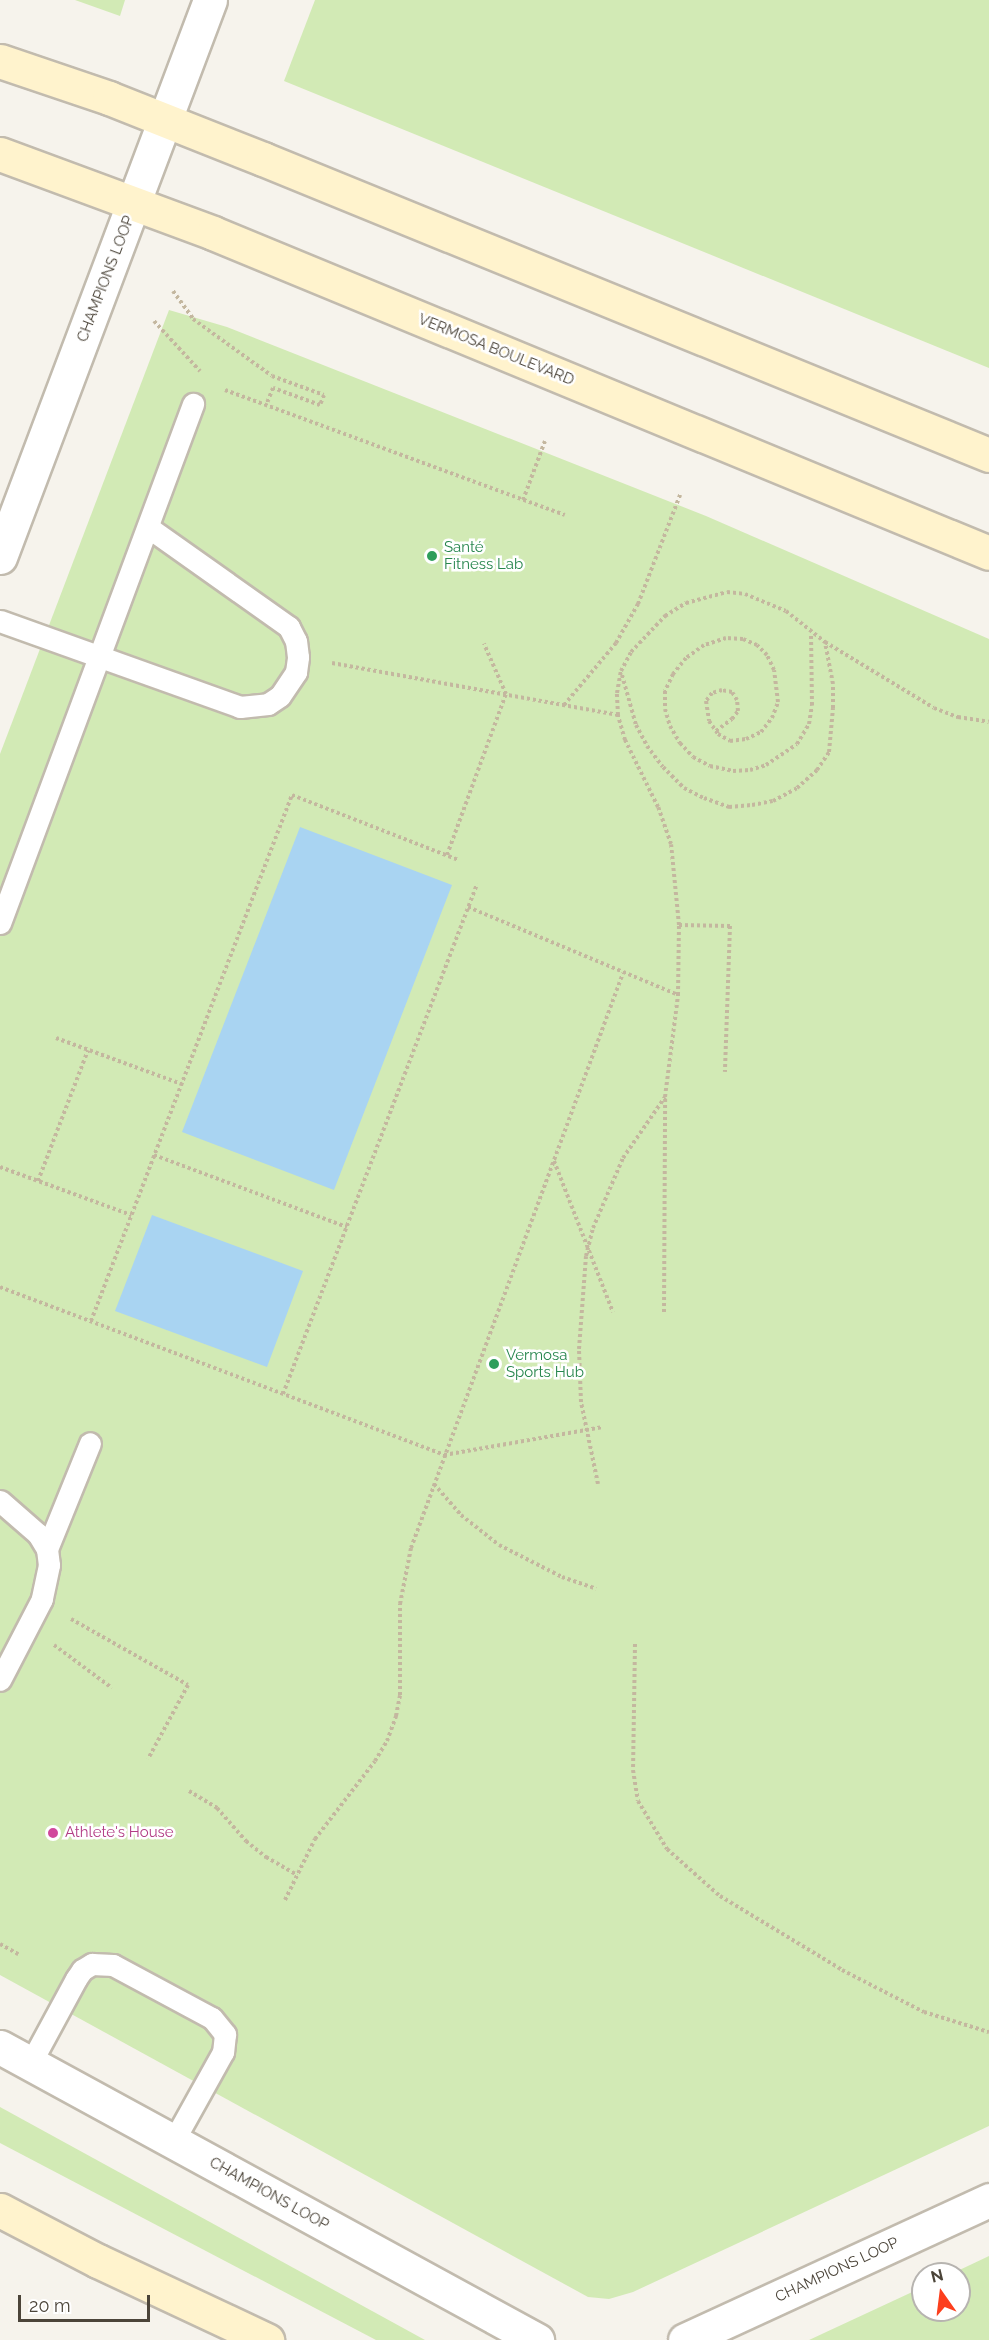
<!DOCTYPE html>
<html>
<head>
<meta charset="utf-8">
<style>
	body { margin:0 }
	#map { position:relative; width:989px; height:2340px; overflow:hidden; background:#f6f3ec; font-family:Raleway,sans-serif }
	div>[style] { position:absolute }
	.green>* { inset:0; background:#d2eab5 }
	.water>* { inset:0; background:#a9d4f2 }
	.path>* { height:4px; margin-top:-2px; transform-origin:0; background:repeating-linear-gradient(90deg,#c4b79f 0 3px,transparent 0 6px) }
	.roads { filter:drop-shadow(2px 0 #c2bbae) drop-shadow(-2px 0 #c2bbae) drop-shadow(0 2px #c2bbae) drop-shadow(0 -2px #c2bbae) }
	.lane>* { height:21px; margin:-10.5px; padding:0 10.5px; transform-origin:10.5px; border-radius:10.5px; background:#fff }
	.street>* { height:33px; margin:-16.5px; padding:0 16.5px; transform-origin:16.5px; border-radius:16.5px; background:#fff }
	.secondary>* { height:33px; margin:-16.5px; padding:0 16.5px; transform-origin:16.5px; border-radius:16.5px; background:#fff3cd }
	.dots>* { width:16px; height:16px; translate:-50% -50%; box-sizing:border-box; border:3px solid #fff; border-radius:50% }
	span { translate:-50% -50%; white-space:nowrap; text-align:center; line-height:1.15; -webkit-text-stroke:5px #fff; paint-order:stroke }
	.street-label { font-size:15px; color:#4b4439 }
	.leisure-label { font-size:15px; color:#27864d }
	.left { translate:0 -50%; text-align:left }
	.hotel-label { font-size:15px; color:#b23c85 }
	.north { position:absolute; left:911px; top:2262px; width:60px; height:60px; box-sizing:border-box; background:#fff; border:2px solid #b7b4b0; border-radius:50%; rotate:346deg; font-size:16px; font-weight:700; line-height:24px; text-align:center; color:#4b4439 }
	.north::after { content:''; display:block; margin:auto; width:21px; height:27px; background:#fc3f1d; clip-path:polygon(50% 0,100% 100%,50% 72%,0 100%) }
	.scale { position:absolute; left:18px; top:2295px; width:132px; height:27px; box-sizing:border-box; border:3px solid #4b4439; border-top:0; padding-left:8px; font-size:18px; line-height:21px; white-space:nowrap; color:#4b4439; -webkit-text-stroke:4px #fff; paint-order:stroke }
</style>
</head>
<body>
<div id="map">
	<div class="green">
		<div style="clip-path:polygon(75px 0,125px 0,120px 16px)"></div>
		<div style="clip-path:polygon(315px 0,989px 0,989px 368px,284px 81px)"></div>
		<div style="clip-path:polygon(169px 310px,227px 327px,706px 516px,989px 639px,989px 2126px,633px 2292px,609px 2299px,588px 2297px,0 1975px,0 754px)"></div>
		<div style="clip-path:polygon(0 2107px,425px 2340px,376px 2340px,0 2143px)"></div>
		<div style="clip-path:polygon(989px 2256px,989px 2340px,809px 2340px,923px 2287px,923px 2310px,959px 2310px,959px 2274px,951px 2274px)"></div>
	</div>
	<div class="water">
		<div style="clip-path:polygon(300px 827px,452px 885px,334px 1190px,182px 1132px)"></div>
		<div style="clip-path:polygon(152px 1215px,303px 1271px,267px 1367px,115px 1311px)"></div>
	</div>
	<div class="path">
		<div style="left:173px;top:291px;width:34px;rotate:54deg"></div>
		<div style="left:193px;top:319px;width:97px;rotate:35.8deg"></div>
		<div style="left:272px;top:376px;width:55px;rotate:20.1deg"></div>
		<div style="left:324px;top:395px;width:11px;rotate:112deg"></div>
		<div style="left:320px;top:405px;width:50px;rotate:-160.1deg"></div>
		<div style="left:273px;top:388px;width:18px;rotate:112deg"></div>
		<div style="left:154px;top:321px;width:68px;rotate:47.4deg"></div>
		<div style="left:225px;top:390px;width:362px;rotate:20.2deg"></div>
		<div style="left:523px;top:500px;width:63px;rotate:-69.6deg"></div>
		<div style="left:332px;top:663px;width:291px;rotate:10.3deg"></div>
		<div style="left:622px;top:675px;width:52px;rotate:74.4deg"></div>
		<div style="left:636px;top:725px;width:24px;rotate:62deg"></div>
		<div style="left:647px;top:746px;width:26px;rotate:53deg"></div>
		<div style="left:663px;top:767px;width:30px;rotate:45deg"></div>
		<div style="left:684px;top:788px;width:22px;rotate:27deg"></div>
		<div style="left:704px;top:798px;width:27px;rotate:20deg"></div>
		<div style="left:729px;top:807px;width:23px;rotate:-5deg"></div>
		<div style="left:752px;top:805px;width:21px;rotate:-11deg"></div>
		<div style="left:773px;top:801px;width:27px;rotate:-28deg"></div>
		<div style="left:797px;top:788px;width:27px;rotate:-42deg"></div>
		<div style="left:817px;top:770px;width:22px;rotate:-56deg"></div>
		<div style="left:829px;top:752px;width:44px;rotate:-84.8deg"></div>
		<div style="left:833px;top:708px;width:24px;rotate:-90deg"></div>
		<div style="left:833px;top:684px;width:43px;rotate:-100.8deg"></div>
		<div style="left:564px;top:705px;width:81px;rotate:-50deg"></div>
		<div style="left:616px;top:643px;width:45px;rotate:-60.6deg"></div>
		<div style="left:638px;top:604px;width:117px;rotate:-68.9deg"></div>
		<div style="left:716px;top:731px;width:20px;rotate:-37deg"></div>
		<div style="left:732px;top:719px;width:10px;rotate:-53deg"></div>
		<div style="left:738px;top:711px;width:11px;rotate:-95deg"></div>
		<div style="left:737px;top:700px;width:9px;rotate:-122deg"></div>
		<div style="left:732px;top:692px;width:10px;rotate:-169deg"></div>
		<div style="left:722px;top:690px;width:10px;rotate:163deg"></div>
		<div style="left:712px;top:693px;width:10px;rotate:127deg"></div>
		<div style="left:706px;top:701px;width:20px;rotate:81deg"></div>
		<div style="left:709px;top:721px;width:16px;rotate:55deg"></div>
		<div style="left:718px;top:734px;width:14px;rotate:30deg"></div>
		<div style="left:730px;top:741px;width:16px;rotate:-7deg"></div>
		<div style="left:746px;top:739px;width:17px;rotate:-25deg"></div>
		<div style="left:761px;top:732px;width:18px;rotate:-52deg"></div>
		<div style="left:772px;top:718px;width:17px;rotate:-69deg"></div>
		<div style="left:778px;top:702px;width:32px;rotate:-97deg"></div>
		<div style="left:774px;top:670px;width:17px;rotate:-115deg"></div>
		<div style="left:767px;top:655px;width:14px;rotate:-135deg"></div>
		<div style="left:757px;top:645px;width:15px;rotate:-157deg"></div>
		<div style="left:743px;top:639px;width:17px;rotate:-177deg"></div>
		<div style="left:726px;top:638px;width:23px;rotate:162deg"></div>
		<div style="left:704px;top:645px;width:22px;rotate:144deg"></div>
		<div style="left:686px;top:658px;width:21px;rotate:129deg"></div>
		<div style="left:673px;top:674px;width:19px;rotate:115deg"></div>
		<div style="left:665px;top:691px;width:18px;rotate:90deg"></div>
		<div style="left:665px;top:709px;width:18px;rotate:74deg"></div>
		<div style="left:670px;top:726px;width:20px;rotate:60deg"></div>
		<div style="left:680px;top:743px;width:19px;rotate:47deg"></div>
		<div style="left:693px;top:757px;width:19px;rotate:28deg"></div>
		<div style="left:710px;top:766px;width:24px;rotate:12deg"></div>
		<div style="left:733px;top:771px;width:17px;rotate:-3deg"></div>
		<div style="left:750px;top:770px;width:17px;rotate:-17deg"></div>
		<div style="left:766px;top:765px;width:37px;rotate:-34deg"></div>
		<div style="left:797px;top:744px;width:23px;rotate:-59deg"></div>
		<div style="left:809px;top:724px;width:19px;rotate:-81deg"></div>
		<div style="left:812px;top:705px;width:72px;rotate:-90.8deg"></div>
		<div style="left:447px;top:855px;width:171px;rotate:-69.9deg"></div>
		<div style="left:506px;top:694px;width:55px;rotate:-113.7deg"></div>
		<div style="left:468px;top:907px;width:228px;rotate:22.7deg"></div>
		<div style="left:679px;top:925px;width:51px;rotate:1.1deg"></div>
		<div style="left:730px;top:926px;width:146px;rotate:92deg"></div>
		<div style="left:56px;top:1038px;width:134px;rotate:20.1deg"></div>
		<div style="left:154px;top:1155px;width:206px;rotate:20.5deg"></div>
		<div style="left:554px;top:1161px;width:162px;rotate:68.7deg"></div>
		<div style="left:0;top:1167px;width:140px;rotate:20.1deg"></div>
		<div style="left:38px;top:1181px;width:140px;rotate:-69.1deg"></div>
		<div style="left:0;top:1287px;width:475px;rotate:20.7deg"></div>
		<div style="left:444px;top:1455px;width:160px;rotate:-10deg"></div>
		<div style="left:664px;top:1312px;width:215px;rotate:-89.7deg"></div>
		<div style="left:665px;top:1097px;width:103px;rotate:-82.7deg"></div>
		<div style="left:678px;top:995px;width:70px;rotate:-89.2deg"></div>
		<div style="left:679px;top:925px;width:81px;rotate:-95.6deg"></div>
		<div style="left:671px;top:844px;width:39px;rotate:-109deg"></div>
		<div style="left:658px;top:807px;width:75px;rotate:-116.2deg"></div>
		<div style="left:625px;top:740px;width:26px;rotate:-106deg"></div>
		<div style="left:618px;top:715px;width:22px;rotate:-93deg"></div>
		<div style="left:617px;top:693px;width:22px;rotate:-80deg"></div>
		<div style="left:621px;top:671px;width:21px;rotate:-62deg"></div>
		<div style="left:631px;top:652px;width:50px;rotate:-46.6deg"></div>
		<div style="left:665px;top:616px;width:25px;rotate:-32deg"></div>
		<div style="left:686px;top:603px;width:42px;rotate:-15deg"></div>
		<div style="left:727px;top:592px;width:18px;rotate:6deg"></div>
		<div style="left:745px;top:594px;width:44px;rotate:22.5deg"></div>
		<div style="left:786px;top:611px;width:50px;rotate:38.5deg"></div>
		<div style="left:825px;top:642px;width:127px;rotate:31.2deg"></div>
		<div style="left:934px;top:708px;width:26px;rotate:21deg"></div>
		<div style="left:958px;top:717px;width:31px;rotate:9deg"></div>
		<div style="left:91px;top:1321px;width:563px;rotate:-69.09deg"></div>
		<div style="left:292px;top:795px;width:179px;rotate:21.3deg"></div>
		<div style="left:283px;top:1394px;width:546px;rotate:-69.17deg"></div>
		<div style="left:434px;top:1484px;width:41px;rotate:48.9deg"></div>
		<div style="left:461px;top:1515px;width:48px;rotate:38.3deg"></div>
		<div style="left:499px;top:1545px;width:71px;rotate:26.9deg"></div>
		<div style="left:562px;top:1577px;width:36px;rotate:19deg"></div>
		<div style="left:598px;top:1484px;width:84px;rotate:-101.7deg"></div>
		<div style="left:581px;top:1402px;width:53px;rotate:-92.2deg"></div>
		<div style="left:579px;top:1349px;width:93px;rotate:-85.7deg"></div>
		<div style="left:586px;top:1256px;width:29px;rotate:-76deg"></div>
		<div style="left:593px;top:1228px;width:76px;rotate:-66.8deg"></div>
		<div style="left:623px;top:1158px;width:74px;rotate:-55.5deg"></div>
		<div style="left:71px;top:1619px;width:134px;rotate:29.4deg"></div>
		<div style="left:188px;top:1685px;width:84px;rotate:118.4deg"></div>
		<div style="left:635px;top:1644px;width:126px;rotate:90.9deg"></div>
		<div style="left:633px;top:1770px;width:31px;rotate:81deg"></div>
		<div style="left:638px;top:1801px;width:56px;rotate:58.9deg"></div>
		<div style="left:667px;top:1849px;width:71px;rotate:41.6deg"></div>
		<div style="left:720px;top:1896px;width:143px;rotate:31.2deg"></div>
		<div style="left:842px;top:1970px;width:92px;rotate:27.1deg"></div>
		<div style="left:924px;top:2012px;width:68px;rotate:17.1deg"></div>
		<div style="left:54px;top:1645px;width:72px;rotate:36.6deg"></div>
		<div style="left:189px;top:1791px;width:33px;rotate:31deg"></div>
		<div style="left:217px;top:1808px;width:44px;rotate:48.7deg"></div>
		<div style="left:246px;top:1841px;width:26px;rotate:39deg"></div>
		<div style="left:266px;top:1857px;width:36px;rotate:30deg"></div>
		<div style="left:285px;top:1900px;width:68px;rotate:-63.8deg"></div>
		<div style="left:315px;top:1839px;width:98px;rotate:-52.4deg"></div>
		<div style="left:375px;top:1761px;width:23px;rotate:-59deg"></div>
		<div style="left:387px;top:1741px;width:27px;rotate:-70deg"></div>
		<div style="left:396px;top:1716px;width:21px;rotate:-79deg"></div>
		<div style="left:400px;top:1695px;width:91px;rotate:-90deg"></div>
		<div style="left:400px;top:1604px;width:57px;rotate:-78.9deg"></div>
		<div style="left:411px;top:1548px;width:613px;rotate:-69.76deg"></div>
		<div style="left:0;top:1944px;width:21px;rotate:29deg"></div>
	</div>
	<div class="roads">
		<div class="lane">
			<div style="left:0;top:621px;width:255px;rotate:19.7deg"></div>
			<div style="left:240px;top:707px;width:28px;rotate:-6deg"></div>
			<div style="left:268px;top:704px;width:14px;rotate:-34deg"></div>
			<div style="left:280px;top:696px;width:29px;rotate:-56deg"></div>
			<div style="left:296px;top:672px;width:15px;rotate:-82deg"></div>
			<div style="left:298px;top:657px;width:16px;rotate:-97deg"></div>
			<div style="left:296px;top:641px;width:16px;rotate:-117deg"></div>
			<div style="left:289px;top:627px;width:173px;rotate:-144.7deg"></div>
			<div style="left:0;top:923px;width:554px;rotate:-69.6deg"></div>
			<div style="left:0;top:1501px;width:50px;rotate:41deg"></div>
			<div style="left:38px;top:1534px;width:17px;rotate:59deg"></div>
			<div style="left:47px;top:1549px;width:16px;rotate:83deg"></div>
			<div style="left:49px;top:1565px;width:35px;rotate:102deg"></div>
			<div style="left:42px;top:1599px;width:91px;rotate:117.4deg"></div>
			<div style="left:47px;top:1549px;width:114px;rotate:-67.9deg"></div>
			<div style="left:30px;top:2064px;width:97px;rotate:-61.6deg"></div>
			<div style="left:76px;top:1979px;width:11px;rotate:-56deg"></div>
			<div style="left:82px;top:1970px;width:12px;rotate:-31deg"></div>
			<div style="left:92px;top:1964px;width:21px;rotate:3deg"></div>
			<div style="left:113px;top:1965px;width:112px;rotate:28.2deg"></div>
			<div style="left:212px;top:2018px;width:21px;rotate:51deg"></div>
			<div style="left:225px;top:2034px;width:18px;rotate:96deg"></div>
			<div style="left:223px;top:2052px;width:103px;rotate:119.1deg"></div>
		</div>
		<div class="street">
			<div style="left:0;top:557px;width:595px;rotate:-69.34deg"></div>
			<div style="left:0;top:2047px;width:612px;rotate:28.62deg"></div>
			<div style="left:685px;top:2340px;width:335px;rotate:-24.7deg"></div>
		</div>
		<div class="secondary">
			<div style="left:0;top:61px;width:115px;rotate:18.7deg"></div>
			<div style="left:109px;top:98px;width:166px;rotate:21.6deg"></div>
			<div style="left:263px;top:159px;width:784px;rotate:22.18deg"></div>
			<div style="left:0;top:154px;width:227px;rotate:20.3deg"></div>
			<div style="left:213px;top:233px;width:839px;rotate:22.41deg"></div>
			<div style="left:0;top:2210px;width:110px;rotate:27.5deg"></div>
			<div style="left:98px;top:2261px;width:187px;rotate:25.1deg"></div>
		</div>
	</div>
	<div class="dots">
		<div style="left:432px;top:556px;background:#2e9e5b"></div>
		<div style="left:494px;top:1364px;background:#2e9e5b"></div>
		<div style="left:53px;top:1833px;background:#d1479c"></div>
	</div>
	<div class="street-label">
		<span style="left:106px;top:279px;rotate:-69deg">CHAMPIONS LOOP</span>
		<span style="left:496px;top:350px;rotate:22deg">VERMOSA BOULEVARD</span>
		<span style="left:269px;top:2194px;rotate:29deg">CHAMPIONS LOOP</span>
		<span style="left:837px;top:2270px;rotate:-25deg">CHAMPIONS LOOP</span>
	</div>
	<div class="leisure-label">
		<span class="left" style="left:444px;top:556px">Santé<br>Fitness Lab</span>
		<span class="left" style="left:506px;top:1364px">Vermosa<br>Sports Hub</span>
	</div>
	<div class="hotel-label">
		<span class="left" style="left:65px;top:1833px">Athlete's House</span>
	</div>
	<div class="north">N</div>
	<div class="scale">20 m</div>
</div>
</body>
</html>
